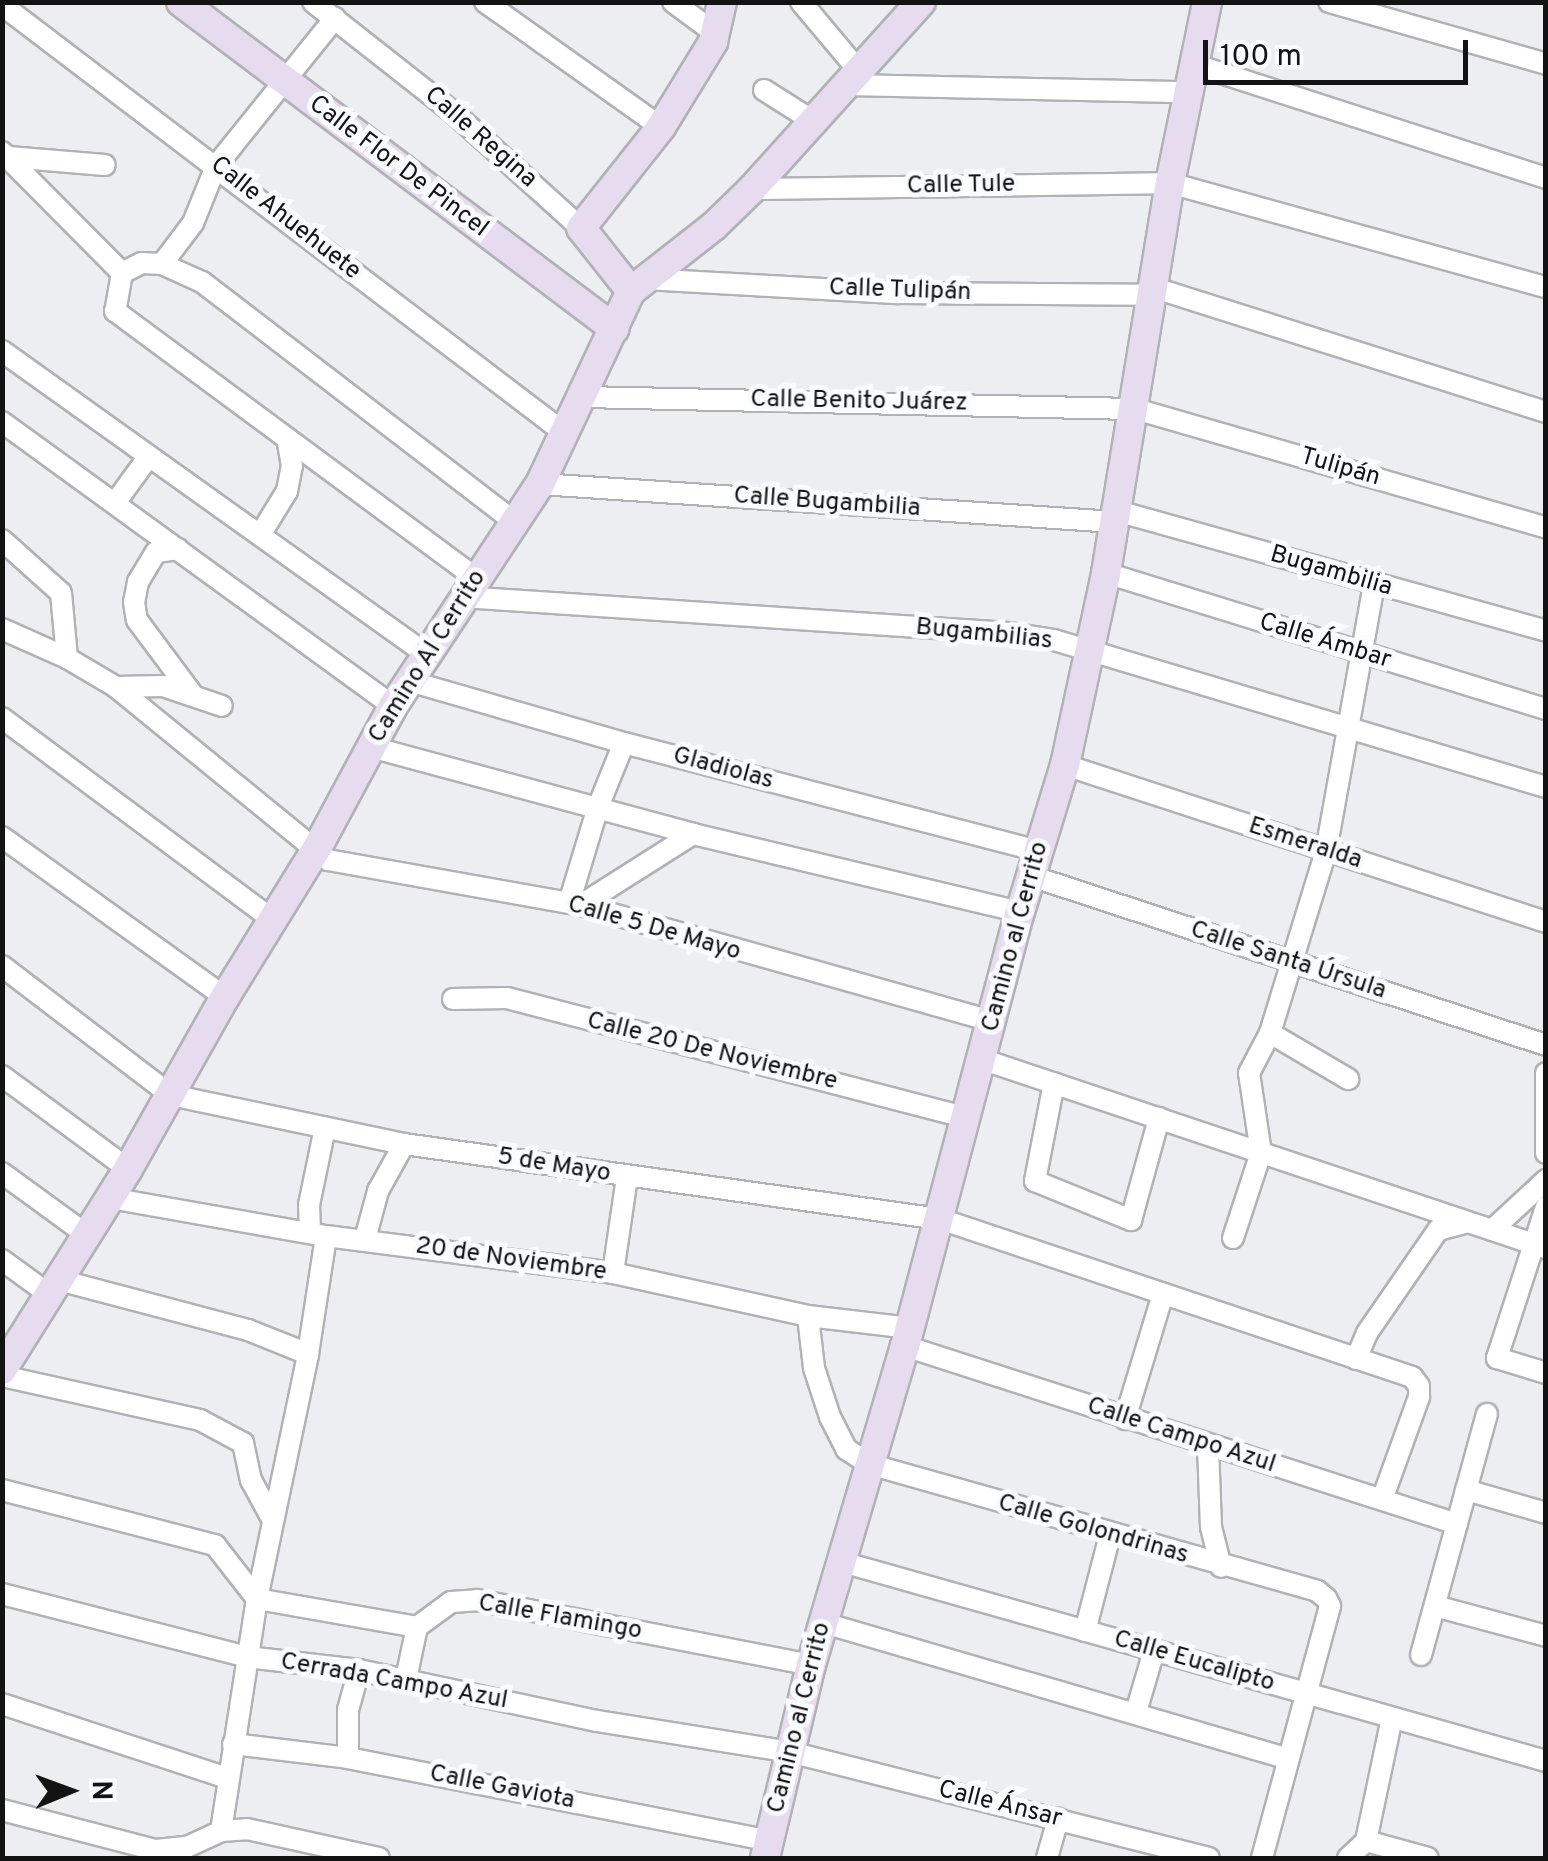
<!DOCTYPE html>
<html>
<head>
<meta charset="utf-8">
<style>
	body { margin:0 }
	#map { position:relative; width:1548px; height:1861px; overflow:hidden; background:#edeef2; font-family:Overpass,sans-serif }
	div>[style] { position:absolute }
	.roads { filter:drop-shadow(2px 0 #b1b2b6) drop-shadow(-2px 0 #b1b2b6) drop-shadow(0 2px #b1b2b6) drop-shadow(0 -2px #b1b2b6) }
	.street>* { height:20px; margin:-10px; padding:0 10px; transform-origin:10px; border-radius:10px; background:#fff }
	.secondary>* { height:28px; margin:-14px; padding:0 14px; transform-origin:14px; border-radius:14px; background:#e7dbef }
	span { translate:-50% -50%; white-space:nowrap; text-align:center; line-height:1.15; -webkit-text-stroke:10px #fafbfe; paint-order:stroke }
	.street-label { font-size:25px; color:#131314 }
	.frame { position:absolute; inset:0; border:5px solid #131314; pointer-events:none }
	.north { position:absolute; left:20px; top:1741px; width:100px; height:100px; -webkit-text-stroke:8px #fafbfe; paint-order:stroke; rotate:89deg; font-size:28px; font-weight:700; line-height:40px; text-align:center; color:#131314 }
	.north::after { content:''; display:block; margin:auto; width:35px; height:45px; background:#131314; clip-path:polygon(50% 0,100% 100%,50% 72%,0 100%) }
	.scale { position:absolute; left:1203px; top:40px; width:265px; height:45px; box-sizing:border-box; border:5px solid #131314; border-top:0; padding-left:12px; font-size:30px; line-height:35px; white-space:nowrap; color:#131314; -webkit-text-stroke:8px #fafbfe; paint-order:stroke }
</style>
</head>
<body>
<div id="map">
	<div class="roads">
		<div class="street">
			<div style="left:313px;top:2px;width:179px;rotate:38.2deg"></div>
			<div style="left:454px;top:113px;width:171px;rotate:42.2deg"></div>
			<div style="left:485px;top:2px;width:216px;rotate:35.4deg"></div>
			<div style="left:673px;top:2px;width:52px;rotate:36.4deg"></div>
			<div style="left:801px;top:2px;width:90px;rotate:50deg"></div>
			<div style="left:1329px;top:2px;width:226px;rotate:15.9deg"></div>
			<div style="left:2px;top:5px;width:709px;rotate:37.26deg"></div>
			<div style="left:1196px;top:65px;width:368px;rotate:17.9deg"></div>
			<div style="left:846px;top:85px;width:343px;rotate:1.2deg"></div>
			<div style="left:764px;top:90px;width:58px;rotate:32.3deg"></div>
			<div style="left:2px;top:152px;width:170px;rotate:45.2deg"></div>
			<div style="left:9px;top:157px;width:96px;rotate:4.8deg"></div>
			<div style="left:752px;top:189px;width:418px;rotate:-0.8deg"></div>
			<div style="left:1170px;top:183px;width:390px;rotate:15.5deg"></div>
			<div style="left:162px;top:264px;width:51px;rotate:-52.9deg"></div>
			<div style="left:193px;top:223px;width:61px;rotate:-68deg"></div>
			<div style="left:216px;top:166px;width:190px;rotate:-51.2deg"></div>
			<div style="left:122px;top:273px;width:39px;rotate:100deg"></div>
			<div style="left:115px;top:311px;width:449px;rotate:36.5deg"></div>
			<div style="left:122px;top:273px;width:22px;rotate:-27deg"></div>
			<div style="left:142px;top:263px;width:20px;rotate:3deg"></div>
			<div style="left:162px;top:264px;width:44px;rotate:24.2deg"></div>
			<div style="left:202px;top:282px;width:393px;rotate:37.5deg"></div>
			<div style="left:645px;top:279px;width:254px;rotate:3.2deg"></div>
			<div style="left:899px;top:293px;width:255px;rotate:0.4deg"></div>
			<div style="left:1155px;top:288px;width:410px;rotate:17.6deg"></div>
			<div style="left:2px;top:351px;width:521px;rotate:35.55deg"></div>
			<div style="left:583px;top:397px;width:552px;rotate:1.25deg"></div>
			<div style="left:1135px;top:409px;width:428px;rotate:16.1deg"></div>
			<div style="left:2px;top:422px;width:483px;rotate:36deg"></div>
			<div style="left:540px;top:484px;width:576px;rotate:3.78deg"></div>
			<div style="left:115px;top:503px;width:58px;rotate:-54.1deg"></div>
			<div style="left:1117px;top:511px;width:445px;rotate:15.6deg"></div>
			<div style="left:260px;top:535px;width:52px;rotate:-58.5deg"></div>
			<div style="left:287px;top:491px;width:25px;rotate:-79deg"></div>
			<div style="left:292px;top:466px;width:28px;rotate:-100deg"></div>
			<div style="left:2px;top:540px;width:79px;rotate:41.9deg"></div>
			<div style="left:61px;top:593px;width:65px;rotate:84.7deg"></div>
			<div style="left:178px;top:549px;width:22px;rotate:172deg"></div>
			<div style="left:156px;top:552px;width:35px;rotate:121deg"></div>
			<div style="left:138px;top:582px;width:20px;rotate:101deg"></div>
			<div style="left:134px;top:602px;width:18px;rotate:81deg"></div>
			<div style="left:137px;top:620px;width:94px;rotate:53.3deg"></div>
			<div style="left:1106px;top:573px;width:461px;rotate:17.2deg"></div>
			<div style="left:462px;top:597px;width:548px;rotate:3.77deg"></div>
			<div style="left:1009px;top:633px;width:46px;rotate:8.8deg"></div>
			<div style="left:1054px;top:640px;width:513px;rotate:16.64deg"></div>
			<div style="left:2px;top:629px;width:71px;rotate:24deg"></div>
			<div style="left:67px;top:658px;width:57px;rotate:30.6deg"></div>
			<div style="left:116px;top:687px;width:274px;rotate:39.2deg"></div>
			<div style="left:328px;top:860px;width:257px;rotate:10.1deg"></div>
			<div style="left:581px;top:905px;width:427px;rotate:15.8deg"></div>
			<div style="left:409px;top:681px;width:224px;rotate:16.1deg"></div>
			<div style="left:624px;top:743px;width:429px;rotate:14.6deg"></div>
			<div style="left:116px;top:687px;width:47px;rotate:-1.2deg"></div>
			<div style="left:163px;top:686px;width:62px;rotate:18.7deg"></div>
			<div style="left:2px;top:718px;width:338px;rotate:36.7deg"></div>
			<div style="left:371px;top:747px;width:334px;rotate:15.1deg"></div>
			<div style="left:693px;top:834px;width:336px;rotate:13.4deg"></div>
			<div style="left:1065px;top:765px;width:506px;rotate:18.08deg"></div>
			<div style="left:2px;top:837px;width:274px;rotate:35.7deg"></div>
			<div style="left:1031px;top:876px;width:542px;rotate:18.17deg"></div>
			<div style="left:569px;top:903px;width:100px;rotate:-73.2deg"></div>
			<div style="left:598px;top:807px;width:69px;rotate:-67.9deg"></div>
			<div style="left:581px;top:905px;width:133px;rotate:-32.4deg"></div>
			<div style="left:2px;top:966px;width:213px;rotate:37.4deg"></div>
			<div style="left:171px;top:1095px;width:238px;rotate:11.9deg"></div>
			<div style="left:404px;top:1144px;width:541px;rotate:7.97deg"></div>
			<div style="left:940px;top:1219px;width:498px;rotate:18.5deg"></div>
			<div style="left:1412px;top:1377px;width:11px;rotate:52deg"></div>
			<div style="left:1419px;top:1386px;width:11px;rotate:90deg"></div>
			<div style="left:1419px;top:1397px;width:109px;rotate:109.8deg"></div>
			<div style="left:453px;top:999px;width:54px;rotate:-1.1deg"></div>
			<div style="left:507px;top:998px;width:477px;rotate:14.6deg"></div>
			<div style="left:1270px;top:1033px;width:91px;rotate:30.5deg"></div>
			<div style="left:984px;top:1060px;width:593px;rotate:18.5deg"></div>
			<div style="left:1546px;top:1073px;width:80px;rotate:90deg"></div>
			<div style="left:2px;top:1076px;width:157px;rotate:36.4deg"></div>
			<div style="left:1054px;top:1083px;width:100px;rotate:101deg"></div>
			<div style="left:1035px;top:1181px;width:104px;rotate:22.1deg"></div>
			<div style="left:1131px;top:1220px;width:106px;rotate:-74.6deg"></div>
			<div style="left:2px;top:1173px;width:105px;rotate:36.1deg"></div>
			<div style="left:110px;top:1198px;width:219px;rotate:10deg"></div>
			<div style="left:326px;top:1236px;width:289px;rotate:7.3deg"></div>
			<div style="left:613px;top:1273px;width:200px;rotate:12.4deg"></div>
			<div style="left:808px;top:1316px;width:103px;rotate:6.7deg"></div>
			<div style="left:1546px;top:1207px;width:159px;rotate:108deg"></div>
			<div style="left:1497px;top:1358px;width:51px;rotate:17deg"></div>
			<div style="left:1492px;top:1230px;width:74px;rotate:-42.8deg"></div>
			<div style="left:310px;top:1233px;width:28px;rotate:-92deg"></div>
			<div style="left:309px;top:1205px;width:79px;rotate:-78.3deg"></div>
			<div style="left:1233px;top:1238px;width:89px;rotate:-71.8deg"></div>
			<div style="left:1261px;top:1153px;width:81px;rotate:-98.5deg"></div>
			<div style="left:1249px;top:1073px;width:45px;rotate:-62.3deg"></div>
			<div style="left:1270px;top:1033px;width:190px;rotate:-72.9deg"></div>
			<div style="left:1326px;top:851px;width:270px;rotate:-79.8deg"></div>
			<div style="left:365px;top:1239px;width:50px;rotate:-74.8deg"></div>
			<div style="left:378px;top:1191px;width:54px;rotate:-61deg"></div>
			<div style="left:2px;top:1260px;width:59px;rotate:36.1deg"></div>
			<div style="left:613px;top:1273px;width:97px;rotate:-81.7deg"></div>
			<div style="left:59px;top:1280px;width:196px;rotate:14.8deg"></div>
			<div style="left:248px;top:1330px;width:65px;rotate:21.8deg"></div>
			<div style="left:808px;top:1316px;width:52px;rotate:83.4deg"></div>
			<div style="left:814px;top:1368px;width:52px;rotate:71.9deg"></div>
			<div style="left:830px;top:1417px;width:36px;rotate:63deg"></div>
			<div style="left:846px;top:1449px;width:27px;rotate:33deg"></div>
			<div style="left:869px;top:1464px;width:466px;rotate:15.8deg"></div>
			<div style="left:1317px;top:1591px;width:11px;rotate:38deg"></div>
			<div style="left:1326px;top:1598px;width:9px;rotate:63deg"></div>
			<div style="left:1330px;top:1606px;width:261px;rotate:105.1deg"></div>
			<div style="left:905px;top:1346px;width:580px;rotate:17.87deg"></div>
			<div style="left:1356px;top:1359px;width:28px;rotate:-67deg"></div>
			<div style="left:1367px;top:1333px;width:125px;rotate:-55.4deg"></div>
			<div style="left:1438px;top:1230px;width:30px;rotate:-15deg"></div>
			<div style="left:2px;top:1376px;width:203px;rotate:12.5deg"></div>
			<div style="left:200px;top:1420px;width:49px;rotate:28.1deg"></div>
			<div style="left:243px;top:1443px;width:38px;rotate:78deg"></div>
			<div style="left:251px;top:1480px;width:42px;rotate:61.6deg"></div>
			<div style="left:1125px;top:1419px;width:131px;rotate:-73.1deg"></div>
			<div style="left:1208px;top:1446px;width:81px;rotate:87.9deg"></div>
			<div style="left:1211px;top:1527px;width:41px;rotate:76deg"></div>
			<div style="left:2px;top:1490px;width:220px;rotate:14.5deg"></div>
			<div style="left:215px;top:1545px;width:68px;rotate:52.1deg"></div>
			<div style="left:257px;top:1599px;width:162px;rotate:9.9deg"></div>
			<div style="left:417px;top:1627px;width:42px;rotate:-36.3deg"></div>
			<div style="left:451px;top:1602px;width:26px;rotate:-4deg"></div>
			<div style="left:477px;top:1600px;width:340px;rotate:11deg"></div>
			<div style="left:1466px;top:1490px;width:83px;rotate:16deg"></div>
			<div style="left:842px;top:1562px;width:732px;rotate:15.78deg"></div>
			<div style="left:2px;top:1594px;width:253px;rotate:14.4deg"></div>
			<div style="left:247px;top:1657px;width:113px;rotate:6.6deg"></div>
			<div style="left:359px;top:1670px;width:243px;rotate:12.1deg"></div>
			<div style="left:597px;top:1721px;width:195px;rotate:9.1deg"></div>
			<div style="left:790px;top:1752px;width:432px;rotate:14.2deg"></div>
			<div style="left:1435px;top:1606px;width:115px;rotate:15.1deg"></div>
			<div style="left:824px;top:1623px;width:484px;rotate:16.3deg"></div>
			<div style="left:1085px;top:1631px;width:99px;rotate:-75.4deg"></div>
			<div style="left:1421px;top:1655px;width:250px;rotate:-74.7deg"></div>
			<div style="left:406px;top:1679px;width:53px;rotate:-78.1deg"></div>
			<div style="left:2px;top:1704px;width:237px;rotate:18.2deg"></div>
			<div style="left:1136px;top:1712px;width:64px;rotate:-73.6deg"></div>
			<div style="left:233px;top:1744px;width:116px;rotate:6.9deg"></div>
			<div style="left:348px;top:1758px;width:430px;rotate:11.1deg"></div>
			<div style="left:348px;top:1758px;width:48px;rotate:-90deg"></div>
			<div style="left:348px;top:1710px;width:41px;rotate:-74.6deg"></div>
			<div style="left:2px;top:1810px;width:159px;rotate:14.6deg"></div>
			<div style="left:156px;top:1850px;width:31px;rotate:-6deg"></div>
			<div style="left:187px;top:1847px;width:38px;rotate:-25deg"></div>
			<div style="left:221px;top:1831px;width:26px;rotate:-4deg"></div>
			<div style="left:247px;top:1829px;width:135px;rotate:12.4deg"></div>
			<div style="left:221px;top:1831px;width:235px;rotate:-81.2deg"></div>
			<div style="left:257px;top:1599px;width:250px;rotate:-78.2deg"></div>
			<div style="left:308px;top:1354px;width:119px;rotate:-81.3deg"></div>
			<div style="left:1366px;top:1841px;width:64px;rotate:15.3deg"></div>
			<div style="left:1047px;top:1858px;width:41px;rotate:-74.2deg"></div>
			<div style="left:1348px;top:1858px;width:25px;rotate:-43deg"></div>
			<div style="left:1366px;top:1841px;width:126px;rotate:-78.1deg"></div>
		</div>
		<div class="secondary">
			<div style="left:181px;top:2px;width:543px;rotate:37deg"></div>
			<div style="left:631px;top:291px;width:80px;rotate:-128.4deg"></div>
			<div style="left:581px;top:228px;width:129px;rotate:-51.6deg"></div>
			<div style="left:661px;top:127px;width:100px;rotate:-58.5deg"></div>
			<div style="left:713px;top:42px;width:41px;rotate:-77.3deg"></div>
			<div style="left:2px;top:1370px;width:237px;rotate:-57.9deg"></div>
			<div style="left:128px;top:1169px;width:197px;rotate:-60.6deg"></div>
			<div style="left:225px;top:997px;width:175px;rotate:-58.3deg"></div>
			<div style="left:317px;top:848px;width:161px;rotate:-61.8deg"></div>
			<div style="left:393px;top:706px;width:266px;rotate:-56.5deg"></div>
			<div style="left:540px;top:484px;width:213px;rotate:-64.8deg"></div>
			<div style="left:631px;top:291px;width:105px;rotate:-38.1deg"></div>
			<div style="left:714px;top:226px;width:53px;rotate:-44.2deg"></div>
			<div style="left:752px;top:189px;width:252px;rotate:-47.9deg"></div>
			<div style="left:765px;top:1858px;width:198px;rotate:-76.6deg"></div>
			<div style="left:811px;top:1665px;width:333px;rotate:-73.6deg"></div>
			<div style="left:905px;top:1346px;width:449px;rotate:-75.2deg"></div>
			<div style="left:1020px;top:912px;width:154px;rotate:-73deg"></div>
			<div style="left:1065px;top:765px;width:196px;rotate:-77.9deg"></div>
			<div style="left:1106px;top:573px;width:395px;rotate:-80.7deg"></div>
			<div style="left:1170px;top:183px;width:185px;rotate:-78.4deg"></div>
		</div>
	</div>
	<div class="street-label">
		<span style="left:480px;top:138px;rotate:41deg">Calle Regina</span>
		<span style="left:398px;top:167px;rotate:37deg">Calle Flor De Pincel</span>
		<span style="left:961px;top:186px;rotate:-1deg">Calle Tule</span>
		<span style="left:285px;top:219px;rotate:38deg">Calle Ahuehuete</span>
		<span style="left:900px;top:291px;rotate:2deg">Calle Tulipán</span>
		<span style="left:859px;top:402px;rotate:1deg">Calle Benito Juárez</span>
		<span style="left:1340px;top:468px;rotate:16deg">Tulipán</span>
		<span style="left:827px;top:503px;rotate:4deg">Calle Bugambilia</span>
		<span style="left:1331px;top:572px;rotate:16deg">Bugambilia</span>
		<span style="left:984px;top:635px;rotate:6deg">Bugambilias</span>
		<span style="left:1325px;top:642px;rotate:17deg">Calle Ámbar</span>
		<span style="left:428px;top:657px;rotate:-58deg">Camino Al Cerrito</span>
		<span style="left:723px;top:769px;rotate:15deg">Gladiolas</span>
		<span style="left:1305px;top:844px;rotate:18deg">Esmeralda</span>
		<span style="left:654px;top:929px;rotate:16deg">Calle 5 De Mayo</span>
		<span style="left:1016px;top:937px;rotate:-75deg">Camino al Cerrito</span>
		<span style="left:1288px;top:961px;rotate:18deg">Calle Santa Úrsula</span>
		<span style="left:712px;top:1052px;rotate:14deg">Calle 20 De Noviembre</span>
		<span style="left:554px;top:1166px;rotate:9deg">5 de Mayo</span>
		<span style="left:511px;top:1260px;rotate:8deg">20 de Noviembre</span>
		<span style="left:1181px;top:1436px;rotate:18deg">Calle Campo Azul</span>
		<span style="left:1093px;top:1530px;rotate:16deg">Calle Golondrinas</span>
		<span style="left:560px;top:1618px;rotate:10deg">Calle Flamingo</span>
		<span style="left:1194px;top:1662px;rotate:16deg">Calle Eucalipto</span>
		<span style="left:394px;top:1682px;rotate:10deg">Cerrada Campo Azul</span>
		<span style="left:800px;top:1718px;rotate:-76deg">Camino al Cerrito</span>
		<span style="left:502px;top:1788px;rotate:11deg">Calle Gaviota</span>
		<span style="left:1000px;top:1805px;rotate:14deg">Calle Ánsar</span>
	</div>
	<div class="frame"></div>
	<div class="north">N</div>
	<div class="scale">100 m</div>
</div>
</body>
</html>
